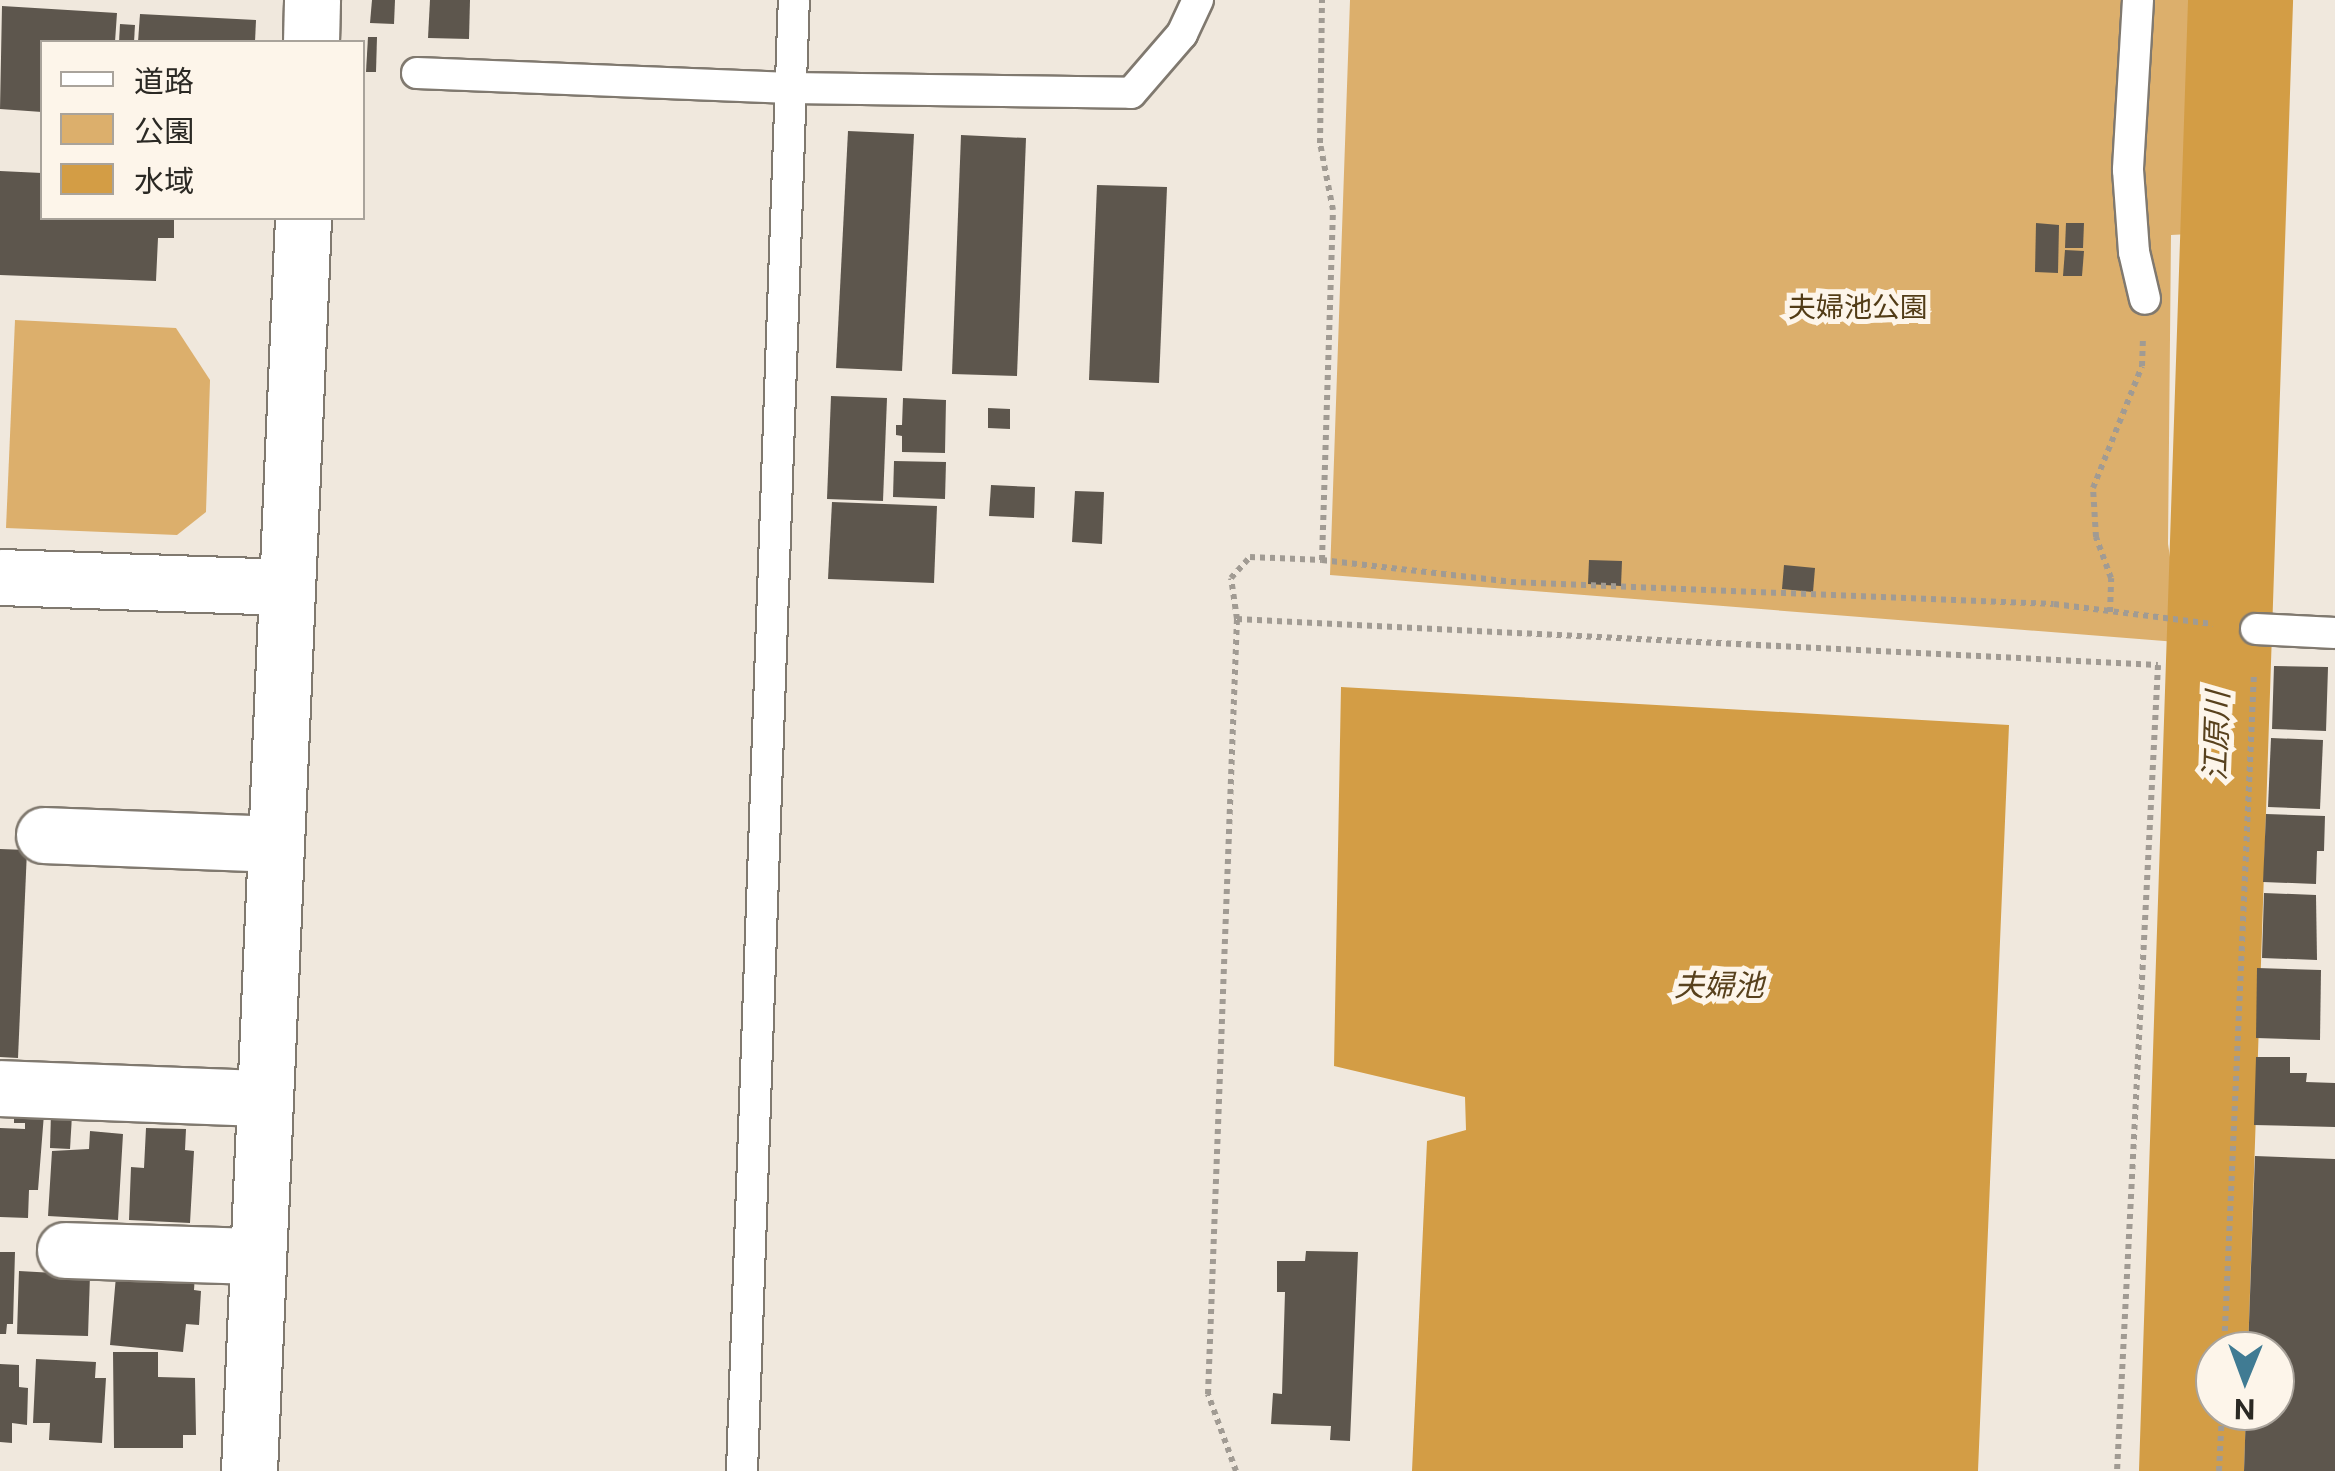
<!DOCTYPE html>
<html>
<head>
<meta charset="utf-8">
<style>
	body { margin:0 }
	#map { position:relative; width:2335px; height:1471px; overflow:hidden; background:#f0e8dd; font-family:"Public Sans","Noto Sans JP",sans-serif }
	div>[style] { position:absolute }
	.green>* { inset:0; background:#dcaf6c }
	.water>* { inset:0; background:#d39d45 }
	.river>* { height:105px; margin:-52.5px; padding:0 52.5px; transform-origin:52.5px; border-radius:52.5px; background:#d39d45 }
	.building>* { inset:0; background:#5d564d }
	.path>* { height:6px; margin-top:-3px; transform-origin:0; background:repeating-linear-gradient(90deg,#a19b93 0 5px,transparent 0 10px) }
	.roads { filter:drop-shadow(2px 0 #80796f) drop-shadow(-2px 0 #80796f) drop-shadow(0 2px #80796f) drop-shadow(0 -2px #80796f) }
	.lane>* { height:30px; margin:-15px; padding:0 15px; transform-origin:15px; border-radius:15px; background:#fff }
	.street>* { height:55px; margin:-27.5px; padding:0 27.5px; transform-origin:27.5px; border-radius:27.5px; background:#fff }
	.secondary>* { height:55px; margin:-27.5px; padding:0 27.5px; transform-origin:27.5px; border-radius:27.5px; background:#fff }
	span { translate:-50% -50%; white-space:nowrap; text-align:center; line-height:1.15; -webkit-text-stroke:10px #fdf5ea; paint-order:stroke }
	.park-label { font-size:28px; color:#523c17 }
	.water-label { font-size:30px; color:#58411d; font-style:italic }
	.legend { position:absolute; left:40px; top:40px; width:325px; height:180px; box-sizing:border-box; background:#fdf5ea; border:2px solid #a9a39b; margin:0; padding:12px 18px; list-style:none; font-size:30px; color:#2b2924 }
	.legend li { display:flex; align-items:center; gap:20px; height:50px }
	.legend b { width:50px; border:2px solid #a9a39b }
	.north { position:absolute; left:2195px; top:1331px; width:100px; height:100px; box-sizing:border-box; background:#fdf5ea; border:2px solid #a9a39b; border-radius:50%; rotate:181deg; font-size:28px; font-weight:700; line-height:40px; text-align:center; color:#2b2924 }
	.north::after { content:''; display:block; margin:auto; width:35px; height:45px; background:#407b93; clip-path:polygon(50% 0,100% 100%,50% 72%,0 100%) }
</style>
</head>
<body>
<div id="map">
	<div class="green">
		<div style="clip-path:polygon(1350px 0,2196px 0,2190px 234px,2171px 235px,2168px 544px,2178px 610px,2177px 642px,1330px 575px)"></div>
		<div style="clip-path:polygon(15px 320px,176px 328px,210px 380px,206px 512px,177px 535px,6px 528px)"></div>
	</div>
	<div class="water">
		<div style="clip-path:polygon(1341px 687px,2009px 725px,1978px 1471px,1412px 1471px,1427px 1141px,1466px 1130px,1465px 1097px,1334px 1066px)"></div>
	</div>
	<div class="river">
		<div style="left:2191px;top:1471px;width:1472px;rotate:-88.09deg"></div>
	</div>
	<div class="building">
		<div style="clip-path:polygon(372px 0,395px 0,394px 24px,370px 23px)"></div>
		<div style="clip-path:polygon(430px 0,470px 0,469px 39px,428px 38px)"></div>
		<div style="clip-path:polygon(2px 6px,117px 13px,115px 42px,42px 42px,42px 112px,0 109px)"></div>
		<div style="clip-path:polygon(140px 14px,256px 20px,255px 42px,138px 42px)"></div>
		<div style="clip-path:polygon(120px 24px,135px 25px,134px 42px,119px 42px)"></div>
		<div style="clip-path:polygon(368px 37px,377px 37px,376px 72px,366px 72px)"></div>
		<div style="clip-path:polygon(848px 131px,914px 134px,902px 371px,836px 368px)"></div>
		<div style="clip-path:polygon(961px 135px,1026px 138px,1017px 376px,952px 374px)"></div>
		<div style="clip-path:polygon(0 171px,42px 173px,42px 218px,174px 218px,174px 238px,158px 238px,156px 281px,0 275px)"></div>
		<div style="clip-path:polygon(1097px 185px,1167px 187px,1159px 383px,1089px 380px)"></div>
		<div style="clip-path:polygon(2036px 223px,2059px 225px,2058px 273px,2035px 272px)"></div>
		<div style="clip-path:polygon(2066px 223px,2084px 223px,2083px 248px,2065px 248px)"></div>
		<div style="clip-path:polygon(2065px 250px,2084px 251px,2082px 276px,2063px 276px)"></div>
		<div style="clip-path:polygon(831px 396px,887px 398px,883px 501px,827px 499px)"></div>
		<div style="clip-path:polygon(903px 398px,946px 400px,945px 453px,902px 452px,902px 436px,896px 435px,896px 425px,902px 425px)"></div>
		<div style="clip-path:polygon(988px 408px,1010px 409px,1010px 429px,988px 428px)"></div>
		<div style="clip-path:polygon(894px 461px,946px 462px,945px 499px,893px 497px)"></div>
		<div style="clip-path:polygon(991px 485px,1035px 487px,1034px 518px,989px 516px)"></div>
		<div style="clip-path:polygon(1075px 491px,1104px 492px,1102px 544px,1072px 542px)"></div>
		<div style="clip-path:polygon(832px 502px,937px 506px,934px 583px,828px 579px)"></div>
		<div style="clip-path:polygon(1589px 560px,1622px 561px,1621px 586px,1588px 584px)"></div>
		<div style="clip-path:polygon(1784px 565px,1815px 568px,1813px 592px,1782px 589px)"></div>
		<div style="clip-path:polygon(2274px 666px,2328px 667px,2326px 731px,2272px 729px)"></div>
		<div style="clip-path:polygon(2271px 738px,2323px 740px,2320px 809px,2268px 807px)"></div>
		<div style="clip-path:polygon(2266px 814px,2325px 816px,2324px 851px,2317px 851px,2316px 884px,2263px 882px)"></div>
		<div style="clip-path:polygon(0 849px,27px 850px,18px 1058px,0 1057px)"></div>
		<div style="clip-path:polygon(2264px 893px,2316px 895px,2317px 960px,2262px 958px)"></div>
		<div style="clip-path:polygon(2257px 968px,2321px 970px,2320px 1040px,2256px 1038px)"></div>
		<div style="clip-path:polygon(2256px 1057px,2290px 1057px,2290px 1073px,2307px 1073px,2306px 1082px,2335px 1083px,2335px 1127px,2254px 1125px)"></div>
		<div style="clip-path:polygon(51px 1113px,72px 1115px,70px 1149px,50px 1148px)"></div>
		<div style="clip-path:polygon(14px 1114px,44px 1114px,38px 1190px,29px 1190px,28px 1218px,0 1217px,0 1128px,25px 1129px,25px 1123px,14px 1123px)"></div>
		<div style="clip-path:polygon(146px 1128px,186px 1129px,185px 1150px,194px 1151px,190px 1223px,129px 1220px,131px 1167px,144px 1168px)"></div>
		<div style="clip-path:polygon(90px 1131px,123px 1134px,118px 1220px,48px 1216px,52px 1151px,89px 1149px)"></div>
		<div style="clip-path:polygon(2255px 1156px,2335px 1159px,2335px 1471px,2244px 1471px,2246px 1411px,2275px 1411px,2275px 1351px,2248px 1351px)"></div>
		<div style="clip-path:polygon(1306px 1251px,1358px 1252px,1350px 1441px,1330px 1440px,1331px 1426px,1271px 1424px,1273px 1393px,1282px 1394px,1285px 1292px,1277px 1292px,1277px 1261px,1305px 1261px)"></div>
		<div style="clip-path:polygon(0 1252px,15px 1252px,13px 1324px,7px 1324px,6px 1334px,0 1334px)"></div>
		<div style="clip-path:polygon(19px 1271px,90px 1275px,88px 1336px,17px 1334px)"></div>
		<div style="clip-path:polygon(195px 1275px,194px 1290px,201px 1291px,199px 1325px,186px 1324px,183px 1352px,110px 1345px,116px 1276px)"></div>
		<div style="clip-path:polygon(113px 1352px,158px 1352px,158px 1377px,195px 1378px,196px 1435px,183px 1435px,183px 1448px,114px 1448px)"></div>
		<div style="clip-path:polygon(36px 1359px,96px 1362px,95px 1378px,106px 1378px,102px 1443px,49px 1440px,50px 1423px,33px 1423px)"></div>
		<div style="clip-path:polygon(0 1364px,19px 1365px,19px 1387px,28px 1388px,27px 1425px,12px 1423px,12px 1443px,0 1442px)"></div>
	</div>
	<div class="path">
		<div style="left:1322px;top:560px;width:350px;rotate:-88.2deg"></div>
		<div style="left:1333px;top:210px;width:68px;rotate:-101deg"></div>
		<div style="left:1320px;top:143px;width:143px;rotate:-89.2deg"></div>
		<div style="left:2110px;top:612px;width:34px;rotate:-88deg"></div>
		<div style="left:2111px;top:578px;width:44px;rotate:-110.1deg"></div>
		<div style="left:2096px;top:537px;width:49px;rotate:-93.5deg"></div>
		<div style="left:2093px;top:488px;width:131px;rotate:-68.1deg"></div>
		<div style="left:2142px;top:366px;width:25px;rotate:-88deg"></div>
		<div style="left:1237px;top:619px;width:922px;rotate:2.86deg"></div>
		<div style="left:2158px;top:665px;width:807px;rotate:92.91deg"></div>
		<div style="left:2224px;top:1351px;width:679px;rotate:-87.47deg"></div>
		<div style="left:1236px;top:1471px;width:82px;rotate:-110deg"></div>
		<div style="left:1208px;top:1394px;width:776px;rotate:-87.86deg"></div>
		<div style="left:1237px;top:619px;width:41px;rotate:-98.3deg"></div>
		<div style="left:1231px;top:578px;width:28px;rotate:-48deg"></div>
		<div style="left:1250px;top:557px;width:72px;rotate:2.4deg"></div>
		<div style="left:1322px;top:560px;width:190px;rotate:6.6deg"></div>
		<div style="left:1511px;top:582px;width:543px;rotate:2.32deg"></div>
		<div style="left:2054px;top:604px;width:160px;rotate:7.2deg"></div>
		<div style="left:2219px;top:1471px;width:60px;rotate:-87.1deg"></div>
	</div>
	<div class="roads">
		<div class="lane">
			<div style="left:2138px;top:0;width:170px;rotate:93.4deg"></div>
			<div style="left:2128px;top:170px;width:82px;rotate:85.8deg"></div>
			<div style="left:2134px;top:252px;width:48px;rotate:76.8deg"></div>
			<div style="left:417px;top:73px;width:374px;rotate:2.3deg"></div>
			<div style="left:791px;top:88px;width:340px;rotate:0.8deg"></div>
			<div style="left:1131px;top:93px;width:78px;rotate:-49.2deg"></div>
			<div style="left:1182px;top:34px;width:38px;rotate:-65deg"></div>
			<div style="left:2256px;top:629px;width:79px;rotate:2.9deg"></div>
			<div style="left:742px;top:1471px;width:1472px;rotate:-87.98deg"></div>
		</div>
		<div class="street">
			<div style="left:0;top:577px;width:287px;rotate:2deg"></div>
			<div style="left:44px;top:835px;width:232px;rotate:2.2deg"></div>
			<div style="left:0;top:1088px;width:265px;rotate:2.2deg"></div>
			<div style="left:65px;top:1250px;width:193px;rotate:1.8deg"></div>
		</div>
		<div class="secondary">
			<div style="left:311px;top:42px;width:42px;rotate:-88.6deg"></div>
			<div style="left:249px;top:1471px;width:1254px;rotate:-87.53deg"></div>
		</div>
	</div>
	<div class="park-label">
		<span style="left:1858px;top:307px">夫婦池公園</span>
	</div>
	<div class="water-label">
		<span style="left:2216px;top:736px;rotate:-88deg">江原川</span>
		<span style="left:1719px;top:985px">夫婦池</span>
	</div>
	<ul class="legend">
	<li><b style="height:12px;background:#fff"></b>道路</li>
	<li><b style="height:28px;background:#dcaf6c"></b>公園</li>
	<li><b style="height:28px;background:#d39d45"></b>水域</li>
	</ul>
	<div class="north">N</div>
</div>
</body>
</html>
